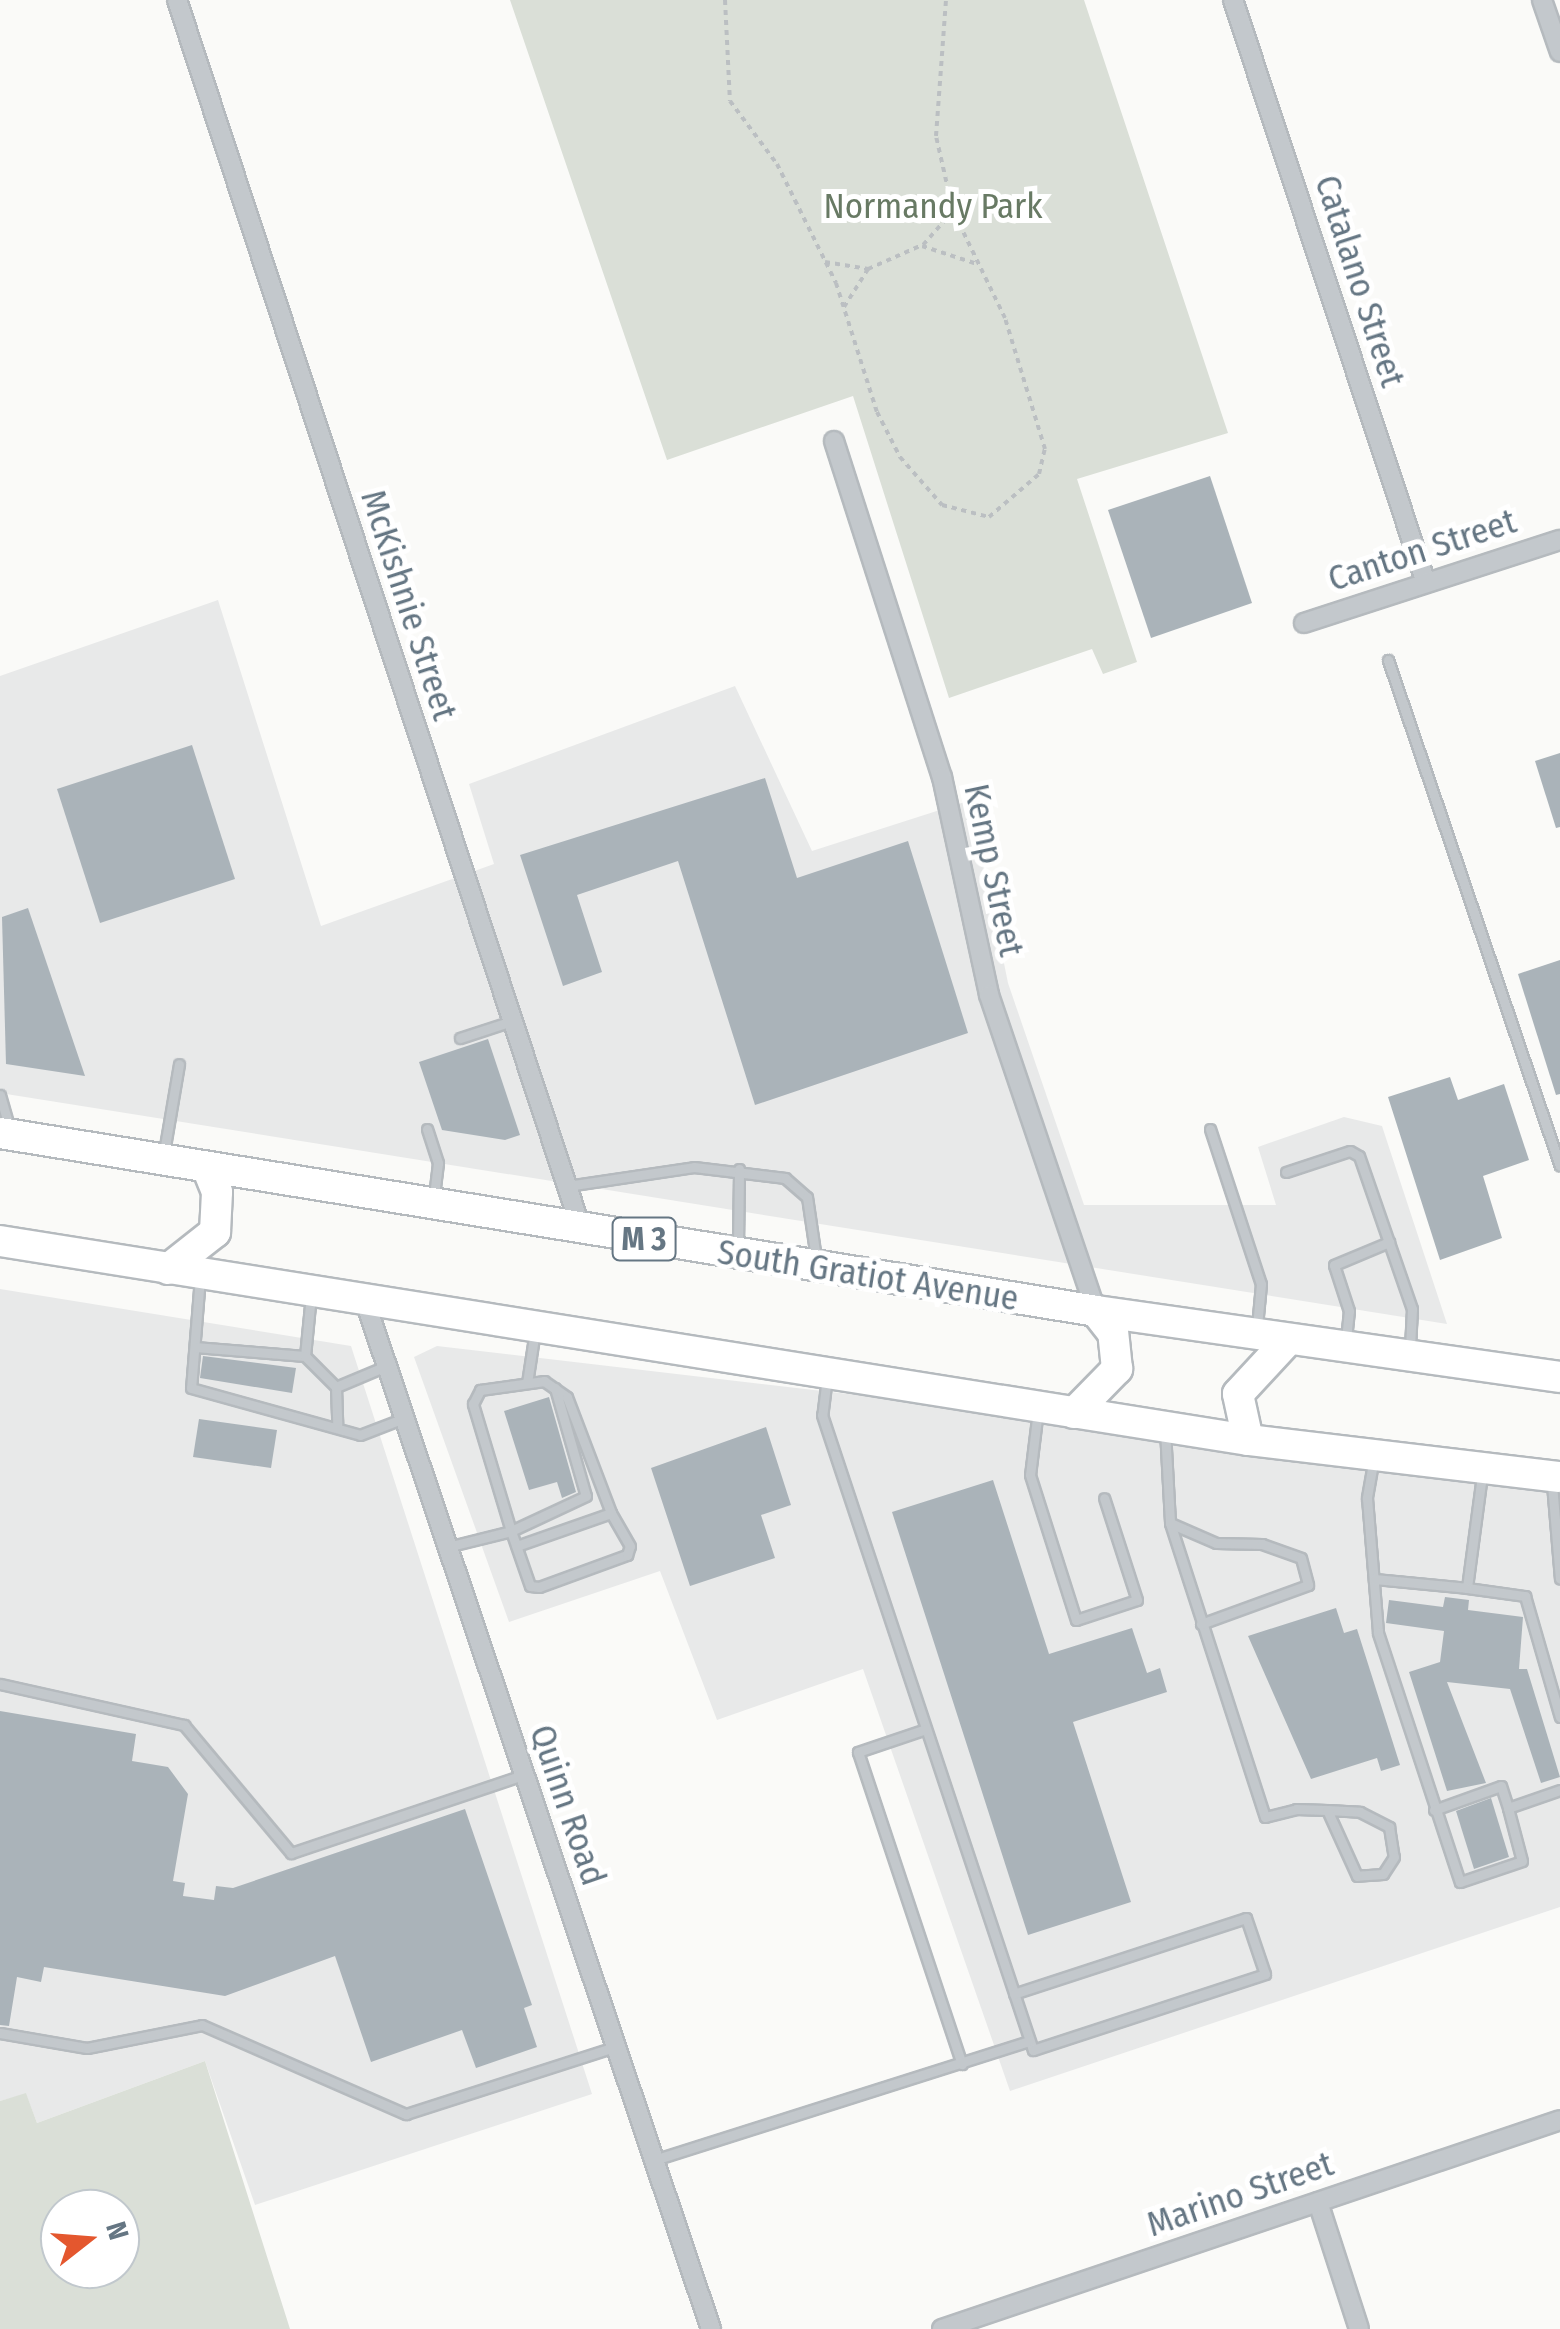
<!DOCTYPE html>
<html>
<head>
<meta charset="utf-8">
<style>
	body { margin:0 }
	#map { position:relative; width:1560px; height:2329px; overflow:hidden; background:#fafaf8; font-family:"Fira Sans Condensed",sans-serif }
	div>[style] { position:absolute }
	.built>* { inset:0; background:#e8e9e9 }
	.green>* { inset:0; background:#dadfd7 }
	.building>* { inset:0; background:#aab3b9 }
	.path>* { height:4px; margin-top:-2px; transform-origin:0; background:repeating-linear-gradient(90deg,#bbbfc2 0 5px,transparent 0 10px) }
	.roads { filter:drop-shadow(2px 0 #b5babe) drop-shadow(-2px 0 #b5babe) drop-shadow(0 2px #b5babe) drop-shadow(0 -2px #b5babe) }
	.lane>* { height:9px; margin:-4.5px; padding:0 4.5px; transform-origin:4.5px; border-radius:4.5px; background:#c3c8cc }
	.street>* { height:18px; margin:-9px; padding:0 9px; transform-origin:9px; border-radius:9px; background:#c3c8cc }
	.primary>* { height:30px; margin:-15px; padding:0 15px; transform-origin:15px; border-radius:15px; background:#fff }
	span { translate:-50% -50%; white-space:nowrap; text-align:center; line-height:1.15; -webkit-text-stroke:10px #fff; paint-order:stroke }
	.shield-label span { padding:2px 8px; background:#fff; border:2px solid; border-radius:8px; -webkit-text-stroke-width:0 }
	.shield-label { font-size:32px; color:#657683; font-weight:700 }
	.park-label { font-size:35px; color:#687a64 }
	.street-label { font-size:35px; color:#657683 }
	.north { position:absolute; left:40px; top:2189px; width:100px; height:100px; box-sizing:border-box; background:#fff; border:2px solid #c1c8cd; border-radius:50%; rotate:73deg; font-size:28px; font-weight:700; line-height:40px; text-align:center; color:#657683 }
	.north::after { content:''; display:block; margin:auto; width:35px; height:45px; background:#e4572e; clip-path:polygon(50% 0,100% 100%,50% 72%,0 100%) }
</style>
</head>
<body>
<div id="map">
	<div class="built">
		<div style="clip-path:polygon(218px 600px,321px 926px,494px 864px,469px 784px,735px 686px,812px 851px,971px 800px,1008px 983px,1084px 1205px,1276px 1205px,1258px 1147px,1344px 1117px,1382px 1126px,1447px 1324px,0 1093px,0 676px)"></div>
		<div style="clip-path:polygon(0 1289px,351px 1346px,592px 2094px,255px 2205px,205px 2061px,37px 2123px,26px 2094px,0 2101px)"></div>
		<div style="clip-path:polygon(437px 1346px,1560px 1477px,1560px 1907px,1010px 2091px,863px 1669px,717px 1720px,660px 1571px,509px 1622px,414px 1357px)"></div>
	</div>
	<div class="green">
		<div style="clip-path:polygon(510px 0,1084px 0,1228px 433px,1077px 479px,1137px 662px,1103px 674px,1092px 649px,949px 698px,853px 396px,667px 460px)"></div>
		<div style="clip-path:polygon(evenodd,205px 2061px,290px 2329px,0 2329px,0 2101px,26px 2093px,37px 2123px,205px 2061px,120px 2209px,120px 2269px,60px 2269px,60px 2209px,120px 2209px)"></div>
	</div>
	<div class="building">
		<div style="clip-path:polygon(1210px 476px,1252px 603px,1151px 638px,1108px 510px)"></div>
		<div style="clip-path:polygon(192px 745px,235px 879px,100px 923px,57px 789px)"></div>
		<div style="clip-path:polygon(1560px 753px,1560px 827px,1556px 828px,1535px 761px)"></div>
		<div style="clip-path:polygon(765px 778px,797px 878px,908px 841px,968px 1033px,755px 1105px,678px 861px,577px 895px,602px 972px,563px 986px,520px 855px)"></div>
		<div style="clip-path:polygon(28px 908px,85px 1076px,6px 1064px,2px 917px)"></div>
		<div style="clip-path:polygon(1560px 960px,1560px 1094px,1556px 1095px,1518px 974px)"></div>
		<div style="clip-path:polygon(488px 1039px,520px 1135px,505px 1140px,442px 1130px,419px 1062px)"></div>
		<div style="clip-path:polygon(1450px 1077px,1458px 1100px,1504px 1084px,1529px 1160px,1483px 1176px,1502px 1238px,1440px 1260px,1388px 1097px)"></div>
		<div style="clip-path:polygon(203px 1356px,296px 1368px,292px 1393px,200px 1378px)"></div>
		<div style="clip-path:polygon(549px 1397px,576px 1492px,562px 1498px,557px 1482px,529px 1490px,504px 1411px)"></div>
		<div style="clip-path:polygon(199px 1419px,277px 1430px,271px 1468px,193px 1457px)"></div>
		<div style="clip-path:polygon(766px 1427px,791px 1505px,761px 1515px,775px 1558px,690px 1586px,651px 1468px)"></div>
		<div style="clip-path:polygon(993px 1480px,1049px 1654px,1132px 1628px,1147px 1673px,1160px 1668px,1167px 1692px,1073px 1722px,1131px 1902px,1028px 1935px,892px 1512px)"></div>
		<div style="clip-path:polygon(1445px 1597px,1469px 1600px,1468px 1610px,1523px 1617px,1519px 1669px,1527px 1669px,1560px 1777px,1541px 1783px,1510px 1689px,1447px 1682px,1486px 1783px,1447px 1791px,1409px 1672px,1440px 1662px,1444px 1631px,1386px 1623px,1389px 1600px,1443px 1607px)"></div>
		<div style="clip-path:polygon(1336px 1608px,1344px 1633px,1357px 1629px,1400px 1765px,1381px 1771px,1377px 1758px,1311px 1779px,1248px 1636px)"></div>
		<div style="clip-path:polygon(0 1711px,136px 1734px,132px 1761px,168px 1767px,188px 1794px,173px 1881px,185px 1883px,183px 1896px,214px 1900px,216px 1886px,233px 1888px,465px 1809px,532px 2005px,524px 2008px,537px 2047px,476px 2068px,462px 2030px,371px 2062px,335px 1956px,225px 1996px,44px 1967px,41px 1982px,17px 1977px,9px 2026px,0 2025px)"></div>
		<div style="clip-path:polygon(1491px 1798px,1509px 1857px,1474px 1869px,1456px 1811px)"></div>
	</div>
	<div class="path">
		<div style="left:725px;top:0;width:101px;rotate:87.2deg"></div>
		<div style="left:730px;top:101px;width:79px;rotate:53.3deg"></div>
		<div style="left:777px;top:164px;width:133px;rotate:63.6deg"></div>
		<div style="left:836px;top:283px;width:135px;rotate:72.4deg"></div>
		<div style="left:877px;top:412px;width:51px;rotate:62.9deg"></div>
		<div style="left:900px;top:457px;width:64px;rotate:48.8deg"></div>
		<div style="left:942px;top:505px;width:49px;rotate:14.3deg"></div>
		<div style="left:989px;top:517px;width:66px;rotate:-40.7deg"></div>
		<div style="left:1039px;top:474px;width:26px;rotate:-77deg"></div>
		<div style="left:1045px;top:449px;width:137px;rotate:-107deg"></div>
		<div style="left:1005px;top:318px;width:119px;rotate:-115.9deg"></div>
		<div style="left:953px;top:211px;width:77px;rotate:-102.8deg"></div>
		<div style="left:936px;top:136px;width:136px;rotate:-85.8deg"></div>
		<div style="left:953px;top:211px;width:47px;rotate:131.5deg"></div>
		<div style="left:922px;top:246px;width:58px;rotate:18.1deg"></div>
		<div style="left:825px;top:262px;width:44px;rotate:9.2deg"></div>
		<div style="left:868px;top:269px;width:57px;rotate:-23.9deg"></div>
		<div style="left:844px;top:307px;width:45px;rotate:-57.7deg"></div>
	</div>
	<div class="roads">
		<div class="lane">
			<div style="left:1388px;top:660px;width:534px;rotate:71.23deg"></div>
			<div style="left:460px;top:1038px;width:55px;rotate:-18.1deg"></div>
			<div style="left:0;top:1095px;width:33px;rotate:74deg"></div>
			<div style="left:427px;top:1129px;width:36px;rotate:72deg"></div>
			<div style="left:438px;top:1163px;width:34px;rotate:97deg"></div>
			<div style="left:1210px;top:1129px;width:163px;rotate:71.8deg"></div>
			<div style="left:1261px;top:1284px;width:42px;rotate:95.4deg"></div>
			<div style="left:164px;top:1152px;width:89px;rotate:-80.3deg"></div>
			<div style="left:1286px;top:1172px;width:67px;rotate:-18.2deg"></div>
			<div style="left:1350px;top:1151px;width:10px;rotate:29deg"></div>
			<div style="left:1359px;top:1156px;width:162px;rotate:70.9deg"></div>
			<div style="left:1412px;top:1309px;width:39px;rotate:93deg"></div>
			<div style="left:567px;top:1186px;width:128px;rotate:-8.5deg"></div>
			<div style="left:694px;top:1167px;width:92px;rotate:6.9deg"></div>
			<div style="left:785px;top:1178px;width:29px;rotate:41deg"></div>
			<div style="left:807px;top:1197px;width:62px;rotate:81.6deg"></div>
			<div style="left:738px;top:1245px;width:76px;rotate:-89.2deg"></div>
			<div style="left:200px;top:1277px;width:111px;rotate:94.6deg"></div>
			<div style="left:191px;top:1388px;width:175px;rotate:15.5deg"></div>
			<div style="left:360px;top:1435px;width:47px;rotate:-21.1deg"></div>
			<div style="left:1346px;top:1339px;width:28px;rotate:-84deg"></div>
			<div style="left:1349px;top:1311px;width:48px;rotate:-108.1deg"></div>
			<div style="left:1334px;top:1265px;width:60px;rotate:-22.7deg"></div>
			<div style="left:195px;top:1347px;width:110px;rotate:4.7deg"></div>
			<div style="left:305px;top:1356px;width:61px;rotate:-84.4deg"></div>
			<div style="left:305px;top:1356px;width:44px;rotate:45deg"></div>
			<div style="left:336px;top:1387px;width:54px;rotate:-22.8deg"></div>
			<div style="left:827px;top:1377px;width:38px;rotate:97deg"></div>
			<div style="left:822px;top:1415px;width:669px;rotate:71.62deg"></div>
			<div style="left:1033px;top:2050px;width:244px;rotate:-18.1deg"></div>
			<div style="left:1265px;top:1974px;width:59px;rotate:-108.7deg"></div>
			<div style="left:1246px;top:1918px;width:244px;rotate:161.9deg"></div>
			<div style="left:527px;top:1383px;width:53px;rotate:-81.3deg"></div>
			<div style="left:336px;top:1387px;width:37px;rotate:88deg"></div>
			<div style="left:555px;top:1388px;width:112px;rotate:74deg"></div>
			<div style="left:586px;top:1496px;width:83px;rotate:155deg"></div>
			<div style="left:511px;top:1531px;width:133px;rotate:-106.7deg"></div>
			<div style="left:473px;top:1404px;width:16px;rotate:-63deg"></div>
			<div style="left:480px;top:1390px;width:65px;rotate:-8deg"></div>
			<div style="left:544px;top:1381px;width:28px;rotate:35deg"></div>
			<div style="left:567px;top:1397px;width:124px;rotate:69.2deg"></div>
			<div style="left:1038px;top:1410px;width:65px;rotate:97deg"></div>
			<div style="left:1030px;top:1475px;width:152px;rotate:72.4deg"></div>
			<div style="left:1076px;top:1620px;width:64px;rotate:-18.2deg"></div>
			<div style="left:1137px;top:1600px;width:107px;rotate:-107.9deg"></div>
			<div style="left:1165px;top:1430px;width:93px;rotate:86.9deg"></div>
			<div style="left:1170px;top:1523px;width:309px;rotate:72.1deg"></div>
			<div style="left:1265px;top:1817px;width:32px;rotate:-14deg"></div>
			<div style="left:1296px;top:1809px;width:31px;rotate:2deg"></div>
			<div style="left:1327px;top:1810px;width:33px;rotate:3deg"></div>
			<div style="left:1360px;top:1812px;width:33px;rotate:27deg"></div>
			<div style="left:1389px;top:1827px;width:30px;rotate:81deg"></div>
			<div style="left:1394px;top:1857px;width:20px;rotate:123deg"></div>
			<div style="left:1383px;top:1874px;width:26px;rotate:176deg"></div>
			<div style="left:1357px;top:1876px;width:72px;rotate:-114.4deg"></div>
			<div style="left:1373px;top:1463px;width:36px;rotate:100deg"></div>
			<div style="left:1367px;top:1498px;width:135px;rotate:85.3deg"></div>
			<div style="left:1378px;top:1633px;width:262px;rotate:71.8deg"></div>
			<div style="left:1460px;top:1882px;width:65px;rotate:-18.7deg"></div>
			<div style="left:1522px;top:1861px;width:55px;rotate:-104.8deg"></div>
			<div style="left:1508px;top:1808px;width:55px;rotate:-19.1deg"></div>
			<div style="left:1482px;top:1475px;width:114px;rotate:97.6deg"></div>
			<div style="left:1467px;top:1588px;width:59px;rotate:7.9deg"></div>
			<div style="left:1525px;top:1596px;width:126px;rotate:73.9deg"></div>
			<div style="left:1552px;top:1484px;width:95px;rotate:85.2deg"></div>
			<div style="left:1170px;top:1523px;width:50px;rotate:23.5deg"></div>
			<div style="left:1216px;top:1543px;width:46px;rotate:1.2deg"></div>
			<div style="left:1262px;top:1544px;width:41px;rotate:19.7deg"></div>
			<div style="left:1301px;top:1558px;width:28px;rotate:75deg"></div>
			<div style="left:1308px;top:1585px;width:114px;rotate:160deg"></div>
			<div style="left:447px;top:1547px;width:66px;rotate:-14deg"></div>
			<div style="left:511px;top:1531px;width:58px;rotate:70.9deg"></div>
			<div style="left:530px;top:1586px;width:9px;rotate:6deg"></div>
			<div style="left:539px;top:1587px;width:94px;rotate:-20deg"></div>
			<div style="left:627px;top:1555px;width:9px;rotate:-72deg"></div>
			<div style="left:630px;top:1546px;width:38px;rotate:-120deg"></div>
			<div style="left:611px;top:1513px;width:100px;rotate:160.7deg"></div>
			<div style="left:1374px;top:1579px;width:93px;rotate:5.5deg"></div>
			<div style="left:0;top:1684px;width:189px;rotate:12.6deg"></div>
			<div style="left:184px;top:1725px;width:167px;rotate:50.1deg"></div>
			<div style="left:291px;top:1853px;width:245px;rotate:-18.6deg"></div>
			<div style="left:926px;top:1729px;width:72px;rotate:161.3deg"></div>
			<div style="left:858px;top:1752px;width:329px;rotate:71.6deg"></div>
			<div style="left:1434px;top:1810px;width:71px;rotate:-19.7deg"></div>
			<div style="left:1501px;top:1786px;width:23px;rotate:72deg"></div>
			<div style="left:0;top:2033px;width:88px;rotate:9.8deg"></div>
			<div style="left:87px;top:2048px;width:117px;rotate:-11.3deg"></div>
			<div style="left:202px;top:2025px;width:223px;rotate:23.6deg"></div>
			<div style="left:406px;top:2114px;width:219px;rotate:-17.8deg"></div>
			<div style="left:654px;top:2160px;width:394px;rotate:-17.6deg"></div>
		</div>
		<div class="street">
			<div style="left:177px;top:0;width:1294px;rotate:71.8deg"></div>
			<div style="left:1233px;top:0;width:614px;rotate:71.68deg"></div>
			<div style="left:1542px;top:0;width:55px;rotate:70.9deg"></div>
			<div style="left:834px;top:441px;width:353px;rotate:72.2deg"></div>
			<div style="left:942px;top:777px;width:223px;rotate:77.8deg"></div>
			<div style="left:989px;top:995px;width:334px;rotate:71.3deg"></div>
			<div style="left:1304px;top:623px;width:269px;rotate:-18deg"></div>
			<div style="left:365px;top:1301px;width:1085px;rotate:71.4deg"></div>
			<div style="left:1318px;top:2202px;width:133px;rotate:72.1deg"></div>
			<div style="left:942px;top:2329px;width:652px;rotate:-18.68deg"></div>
		</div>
		<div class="primary">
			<div style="left:0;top:1133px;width:1110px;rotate:9.22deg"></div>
			<div style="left:1096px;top:1311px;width:469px;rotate:8.1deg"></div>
			<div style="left:0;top:1241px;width:1264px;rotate:9.06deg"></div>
			<div style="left:1248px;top:1440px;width:314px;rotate:6.8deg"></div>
			<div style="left:168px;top:1269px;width:60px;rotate:-38.2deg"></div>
			<div style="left:215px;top:1232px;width:40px;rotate:-87.1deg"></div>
			<div style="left:217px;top:1192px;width:27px;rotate:-112deg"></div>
			<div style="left:1074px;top:1413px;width:62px;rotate:-45.7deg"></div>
			<div style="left:1117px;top:1369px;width:36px;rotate:-96deg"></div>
			<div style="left:1113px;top:1333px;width:28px;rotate:-128deg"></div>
			<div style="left:1248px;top:1440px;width:47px;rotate:-102.3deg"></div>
			<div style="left:1238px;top:1394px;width:75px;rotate:-47.2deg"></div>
		</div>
	</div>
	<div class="shield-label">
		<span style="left:644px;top:1239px">M 3</span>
	</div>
	<div class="park-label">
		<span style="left:933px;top:206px">Normandy Park</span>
	</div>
	<div class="street-label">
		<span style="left:1360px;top:281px;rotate:72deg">Catalano Street</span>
		<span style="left:1422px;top:550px;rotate:-18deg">Canton Street</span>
		<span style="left:409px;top:605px;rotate:72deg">McKishnie Street</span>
		<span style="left:994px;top:870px;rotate:78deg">Kemp Street</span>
		<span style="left:868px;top:1275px;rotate:9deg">South Gratiot Avenue</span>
		<span style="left:568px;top:1805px;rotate:71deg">Quinn Road</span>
		<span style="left:1240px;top:2194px;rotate:-19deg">Marino Street</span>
	</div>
	<div class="north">N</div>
</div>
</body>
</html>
